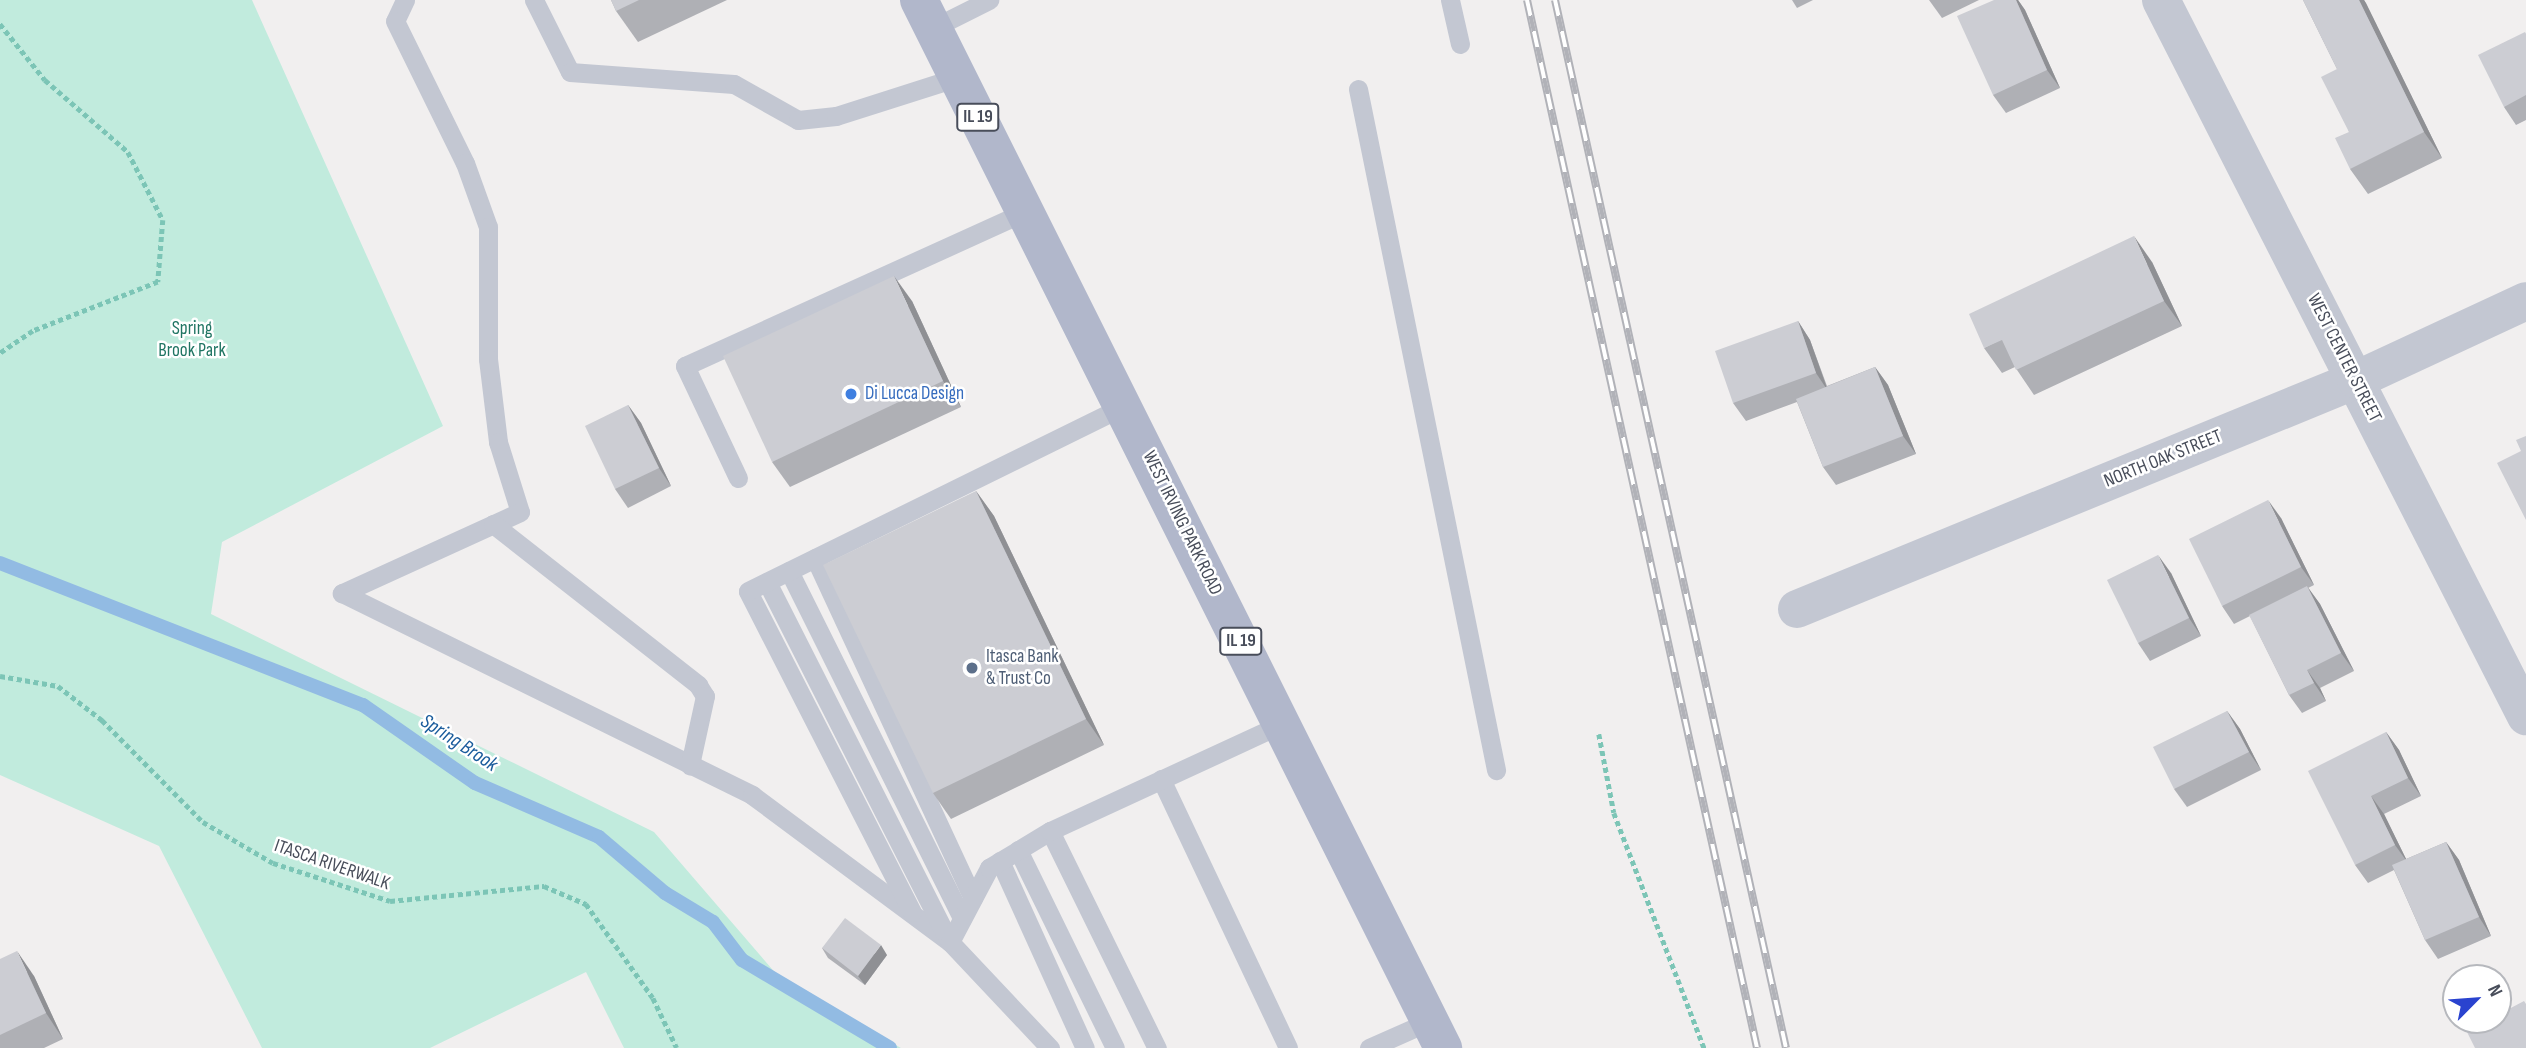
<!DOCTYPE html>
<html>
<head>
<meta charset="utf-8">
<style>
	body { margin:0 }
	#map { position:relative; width:2526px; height:1048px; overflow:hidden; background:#f1efef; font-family:"Sofia Sans Condensed",sans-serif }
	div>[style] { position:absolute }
	.green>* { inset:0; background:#c1ebdd }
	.stream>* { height:14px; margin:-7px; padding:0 7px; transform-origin:7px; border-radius:7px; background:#92bbe3 }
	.path>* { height:4.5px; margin-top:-2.25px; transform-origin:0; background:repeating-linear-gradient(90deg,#7cc5b6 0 5px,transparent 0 8.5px) }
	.service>* { height:19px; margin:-9.5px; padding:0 9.5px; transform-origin:9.5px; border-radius:9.5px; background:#c3c7d2 }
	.minor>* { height:38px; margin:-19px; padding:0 19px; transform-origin:19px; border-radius:19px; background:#c3c7d2 }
	.primary>* { height:38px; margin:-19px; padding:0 19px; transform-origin:19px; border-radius:19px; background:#b1b7cb }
	.rail>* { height:8px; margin-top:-4px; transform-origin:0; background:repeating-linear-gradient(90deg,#fff 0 16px,#b1b2b8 0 32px); box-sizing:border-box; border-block:2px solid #b1b2b8 }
	.wall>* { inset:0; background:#afb0b5 }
	.shaded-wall>* { inset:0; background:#8f9094 }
	.building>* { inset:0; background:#cccdd3 }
	.dots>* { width:19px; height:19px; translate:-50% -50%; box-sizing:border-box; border:4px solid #fff; border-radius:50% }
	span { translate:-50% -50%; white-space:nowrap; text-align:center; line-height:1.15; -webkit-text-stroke:5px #fff; paint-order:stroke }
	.shield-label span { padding:2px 5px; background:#fff; border:2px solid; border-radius:5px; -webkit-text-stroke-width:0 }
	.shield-label { font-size:18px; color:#484d5a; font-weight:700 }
	.park-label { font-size:19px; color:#207563 }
	.street-label { font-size:19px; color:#484d5a }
	.shop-label { font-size:19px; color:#366cbe }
	.left { translate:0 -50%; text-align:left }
	.service-label { font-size:19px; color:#4e5e75 }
	.water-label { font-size:21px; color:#1a5c9c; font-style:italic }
	.north { position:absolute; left:2442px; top:964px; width:70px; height:70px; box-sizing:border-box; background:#fff; border:2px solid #b6b8bd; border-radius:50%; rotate:65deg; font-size:19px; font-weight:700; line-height:28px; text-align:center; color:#484d5a }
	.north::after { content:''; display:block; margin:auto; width:24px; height:32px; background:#2a43cf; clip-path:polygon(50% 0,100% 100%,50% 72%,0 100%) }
</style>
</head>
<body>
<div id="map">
	<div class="green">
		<div style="clip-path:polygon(0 0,252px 0,443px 426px,222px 542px,211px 614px,654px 832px,784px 983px,901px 1048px,624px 1048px,586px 972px,430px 1048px,262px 1048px,159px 846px,0 775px)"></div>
	</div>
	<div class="stream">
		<div style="left:0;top:563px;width:390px;rotate:21.4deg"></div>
		<div style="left:363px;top:705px;width:136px;rotate:34.9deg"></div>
		<div style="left:475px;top:783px;width:135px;rotate:23.5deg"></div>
		<div style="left:599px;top:837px;width:87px;rotate:40.3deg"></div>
		<div style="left:665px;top:893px;width:56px;rotate:31.1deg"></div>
		<div style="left:713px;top:922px;width:48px;rotate:52.7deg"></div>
		<div style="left:742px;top:960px;width:172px;rotate:30.7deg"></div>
	</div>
	<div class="path">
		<div style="left:0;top:24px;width:72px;rotate:51.2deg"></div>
		<div style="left:45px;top:80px;width:110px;rotate:40.9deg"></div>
		<div style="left:128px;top:152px;width:76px;rotate:62.8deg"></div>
		<div style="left:163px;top:220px;width:62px;rotate:94.6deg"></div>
		<div style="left:158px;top:282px;width:134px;rotate:158.6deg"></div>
		<div style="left:33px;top:331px;width:40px;rotate:146deg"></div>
		<div style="left:0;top:676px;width:59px;rotate:9.8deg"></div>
		<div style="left:58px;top:686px;width:56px;rotate:37.7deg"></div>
		<div style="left:102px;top:720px;width:144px;rotate:45.3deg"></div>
		<div style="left:203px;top:822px;width:81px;rotate:30.4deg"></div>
		<div style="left:273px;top:863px;width:123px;rotate:18deg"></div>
		<div style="left:390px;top:901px;width:155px;rotate:-5.6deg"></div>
		<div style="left:544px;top:886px;width:46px;rotate:23.2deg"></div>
		<div style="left:586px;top:904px;width:115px;rotate:54.5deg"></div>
		<div style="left:653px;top:998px;width:55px;rotate:64.4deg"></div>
		<div style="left:1599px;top:734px;width:80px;rotate:79.2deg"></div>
		<div style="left:1614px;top:813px;width:252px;rotate:69deg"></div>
	</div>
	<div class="service">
		<div style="left:405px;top:0;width:23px;rotate:115deg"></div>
		<div style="left:395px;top:21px;width:158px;rotate:63.8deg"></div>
		<div style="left:465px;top:163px;width:68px;rotate:70.2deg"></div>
		<div style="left:488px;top:227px;width:132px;rotate:90deg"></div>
		<div style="left:488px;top:359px;width:84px;rotate:83.1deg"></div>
		<div style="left:498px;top:442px;width:73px;rotate:72.6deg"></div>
		<div style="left:520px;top:512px;width:196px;rotate:155.5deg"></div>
		<div style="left:342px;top:593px;width:457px;rotate:26.2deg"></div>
		<div style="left:752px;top:795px;width:247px;rotate:36.6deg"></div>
		<div style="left:950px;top:942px;width:146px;rotate:46.7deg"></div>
		<div style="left:534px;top:0;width:80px;rotate:63.4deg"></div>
		<div style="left:570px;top:72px;width:164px;rotate:4.2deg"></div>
		<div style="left:734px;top:84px;width:73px;rotate:29.4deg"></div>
		<div style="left:798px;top:120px;width:38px;rotate:-6deg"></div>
		<div style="left:836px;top:116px;width:128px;rotate:-17.7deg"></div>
		<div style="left:1450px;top:0;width:45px;rotate:77.2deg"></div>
		<div style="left:933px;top:28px;width:63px;rotate:-26.6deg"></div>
		<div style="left:1358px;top:89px;width:695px;rotate:78.54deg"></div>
		<div style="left:738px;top:478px;width:124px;rotate:-115.3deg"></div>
		<div style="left:685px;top:366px;width:375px;rotate:-24.4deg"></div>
		<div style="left:493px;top:524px;width:261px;rotate:38.1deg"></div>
		<div style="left:698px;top:685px;width:13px;rotate:58deg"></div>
		<div style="left:705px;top:696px;width:71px;rotate:102.3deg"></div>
		<div style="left:815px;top:558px;width:375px;rotate:65.1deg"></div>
		<div style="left:789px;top:571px;width:388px;rotate:63.5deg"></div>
		<div style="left:767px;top:582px;width:398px;rotate:63.1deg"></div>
		<div style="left:1161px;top:779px;width:297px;rotate:64.7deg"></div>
		<div style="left:1050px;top:831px;width:242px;rotate:63.8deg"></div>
		<div style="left:1018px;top:850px;width:220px;rotate:63.9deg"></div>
		<div style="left:1000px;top:861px;width:205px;rotate:65.6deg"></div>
		<div style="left:912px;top:912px;width:360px;rotate:-117.1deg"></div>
		<div style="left:748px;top:591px;width:419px;rotate:-26.2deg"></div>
		<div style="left:950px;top:942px;width:84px;rotate:-62.2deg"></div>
		<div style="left:989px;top:868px;width:71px;rotate:-31.2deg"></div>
		<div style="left:1050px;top:831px;width:255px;rotate:-24.8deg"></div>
		<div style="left:1369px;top:1048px;width:67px;rotate:-23.9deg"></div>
	</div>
	<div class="minor">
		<div style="left:2161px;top:0;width:804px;rotate:62.99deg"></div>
		<div style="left:1797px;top:609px;width:604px;rotate:-22.28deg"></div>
		<div style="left:2356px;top:380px;width:187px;rotate:-24.9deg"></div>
	</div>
	<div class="primary">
		<div style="left:919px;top:0;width:1172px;rotate:63.43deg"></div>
	</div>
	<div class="rail">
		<div style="left:1527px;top:0;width:1073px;rotate:77.62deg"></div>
		<div style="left:1555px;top:0;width:1073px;rotate:77.57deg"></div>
	</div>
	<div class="wall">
		<div style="clip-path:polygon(611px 0,727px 0,638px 42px,616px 11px)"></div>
		<div style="clip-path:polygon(1792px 0,1813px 0,1797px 8px)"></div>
		<div style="clip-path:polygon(1929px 0,1979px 0,1942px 18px)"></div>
		<div style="clip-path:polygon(1994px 0,2018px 0,2025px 10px,2060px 88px,2006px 113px,1993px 95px)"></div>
		<div style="clip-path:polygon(2303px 0,2364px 0,2442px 158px,2368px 194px,2350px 169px,2349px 132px,2337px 69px)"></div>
		<div style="clip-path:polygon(2526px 33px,2526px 120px,2516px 125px,2504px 107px)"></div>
		<div style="clip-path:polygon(2152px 262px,2182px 326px,2034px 395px,2015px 367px,2002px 373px,1984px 348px)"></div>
		<div style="clip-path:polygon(912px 301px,961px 407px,790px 487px,772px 462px)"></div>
		<div style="clip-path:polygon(1798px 321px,1810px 340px,1827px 386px,1875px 367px,1888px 385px,1916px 454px,1836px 485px,1823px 467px,1797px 402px,1746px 421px,1733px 403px)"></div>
		<div style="clip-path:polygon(628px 405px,641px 423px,671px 486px,628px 508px,615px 489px)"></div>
		<div style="clip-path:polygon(976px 491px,994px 516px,1104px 745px,951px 819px,933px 793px)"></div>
		<div style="clip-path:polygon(2281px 518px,2314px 585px,2308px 588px,2320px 604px,2354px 671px,2320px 688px,2326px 701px,2302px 713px,2289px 695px,2250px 616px,2234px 624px,2222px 606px)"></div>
		<div style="clip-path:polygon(2171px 573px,2201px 636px,2150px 661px,2138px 643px)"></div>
		<div style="clip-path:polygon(2227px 711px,2240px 729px,2261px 770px,2187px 807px,2174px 789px)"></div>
		<div style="clip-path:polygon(2386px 732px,2399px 750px,2421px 796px,2384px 814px,2406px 859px,2446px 842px,2459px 860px,2491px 936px,2438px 959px,2425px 940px,2394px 870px,2368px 883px,2355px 865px)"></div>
		<div style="clip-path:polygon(822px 948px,887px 955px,865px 985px,828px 958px)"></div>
		<div style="clip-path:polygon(0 959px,34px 976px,63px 1039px,44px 1048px,0 1048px)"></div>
	</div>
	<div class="shaded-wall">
		<div style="clip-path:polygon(2016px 0,2018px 0,2025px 10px,2060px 88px,2047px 70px)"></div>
		<div style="clip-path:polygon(2359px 0,2364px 0,2366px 3px,2442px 158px,2424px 132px)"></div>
		<div style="clip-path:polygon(2134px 236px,2152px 262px,2182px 326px,2164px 301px)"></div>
		<div style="clip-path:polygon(894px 276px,912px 301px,961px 407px,943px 381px)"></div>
		<div style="clip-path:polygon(1798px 321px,1810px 340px,1828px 391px,1816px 373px)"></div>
		<div style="clip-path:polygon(1875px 367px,1888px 385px,1916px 454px,1903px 436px)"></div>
		<div style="clip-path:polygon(628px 405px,641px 423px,671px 486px,659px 468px)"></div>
		<div style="clip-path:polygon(976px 491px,994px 516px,1104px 745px,1086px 719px)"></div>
		<div style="clip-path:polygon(2268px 500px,2281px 518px,2314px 585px,2301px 567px)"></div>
		<div style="clip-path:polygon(2158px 555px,2171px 573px,2201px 636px,2189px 618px)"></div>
		<div style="clip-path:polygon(2307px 586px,2320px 604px,2354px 671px,2341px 653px)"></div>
		<div style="clip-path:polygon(2307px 670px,2320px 688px,2326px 701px,2314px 683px)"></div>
		<div style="clip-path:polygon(2227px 711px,2240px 729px,2261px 770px,2249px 752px)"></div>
		<div style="clip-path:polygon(2386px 732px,2399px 750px,2421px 796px,2408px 778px)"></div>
		<div style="clip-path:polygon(2371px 796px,2384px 814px,2408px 863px,2395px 845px)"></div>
		<div style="clip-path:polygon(2446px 842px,2459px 860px,2491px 936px,2479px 917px)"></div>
		<div style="clip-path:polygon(881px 945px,887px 955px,865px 985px,858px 976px)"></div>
		<div style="clip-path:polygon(17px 951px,34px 976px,63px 1039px,46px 1013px)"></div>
		<div style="clip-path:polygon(2498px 990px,2509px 1005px,2520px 1028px,2507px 1010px)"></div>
	</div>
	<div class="building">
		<div style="clip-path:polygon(611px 0,639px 0,616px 11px)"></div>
		<div style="clip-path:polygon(1994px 0,2016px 0,2047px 70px,1993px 95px,1957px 16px)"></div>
		<div style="clip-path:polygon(2303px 0,2359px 0,2424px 132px,2350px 169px,2335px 138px,2349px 132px,2321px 77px,2337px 69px)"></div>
		<div style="clip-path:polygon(2525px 32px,2526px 34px,2526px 95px,2504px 107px,2478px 55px)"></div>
		<div style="clip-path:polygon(2134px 236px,2164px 301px,2016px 370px,2002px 340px,1984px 348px,1969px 314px)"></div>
		<div style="clip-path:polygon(894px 276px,943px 381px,772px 462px,723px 356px)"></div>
		<div style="clip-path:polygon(1798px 321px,1816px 373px,1733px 403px,1715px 351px)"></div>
		<div style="clip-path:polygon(1875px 367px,1903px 436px,1823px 467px,1796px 399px)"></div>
		<div style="clip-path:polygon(628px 405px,659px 468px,615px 489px,585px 426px)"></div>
		<div style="clip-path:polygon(2526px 436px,2526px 520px,2497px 463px,2521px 451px,2516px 440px)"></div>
		<div style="clip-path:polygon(976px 491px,1086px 719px,933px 793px,823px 565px)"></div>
		<div style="clip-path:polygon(2268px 500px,2301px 567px,2222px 606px,2189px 539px)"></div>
		<div style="clip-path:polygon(2158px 555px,2189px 618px,2138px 643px,2107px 580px)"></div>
		<div style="clip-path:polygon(2307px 586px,2341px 653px,2307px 670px,2314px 683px,2289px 695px,2249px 615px)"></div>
		<div style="clip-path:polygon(2227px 711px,2249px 752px,2174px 789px,2153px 747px)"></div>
		<div style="clip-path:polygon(2386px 732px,2408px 778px,2371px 796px,2395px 845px,2355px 865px,2308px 771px)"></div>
		<div style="clip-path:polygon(2446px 842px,2479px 917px,2425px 940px,2392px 865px)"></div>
		<div style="clip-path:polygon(845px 918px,881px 945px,858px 976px,822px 948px)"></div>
		<div style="clip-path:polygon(17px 951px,46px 1013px,0 1035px,0 959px)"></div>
		<div style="clip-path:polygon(2498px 991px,2507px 1010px,2524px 1001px,2526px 1004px,2526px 1048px,2475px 1048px,2461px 1020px,2498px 1020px)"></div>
	</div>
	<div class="dots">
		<div style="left:851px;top:394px;background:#3f7fe0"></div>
		<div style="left:972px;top:668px;background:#5c6f8a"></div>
	</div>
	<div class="shield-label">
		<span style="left:978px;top:117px">IL 19</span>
		<span style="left:1241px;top:641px">IL 19</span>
	</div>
	<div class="park-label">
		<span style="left:192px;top:340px">Spring<br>Brook Park</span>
	</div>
	<div class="street-label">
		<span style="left:2344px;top:358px;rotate:63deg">WEST CENTER STREET</span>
		<span style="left:2163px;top:459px;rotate:-22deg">NORTH OAK STREET</span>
		<span style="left:1182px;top:523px;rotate:64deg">WEST IRVING PARK ROAD</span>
		<span style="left:332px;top:865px;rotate:19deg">ITASCA RIVERWALK</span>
	</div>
	<div class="shop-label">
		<span class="left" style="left:865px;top:394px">Di Lucca Design</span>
	</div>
	<div class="service-label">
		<span class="left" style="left:986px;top:668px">Itasca Bank<br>&amp; Trust Co</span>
	</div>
	<div class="water-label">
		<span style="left:459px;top:743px;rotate:33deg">Spring Brook</span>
	</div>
	<div class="north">N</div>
</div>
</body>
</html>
